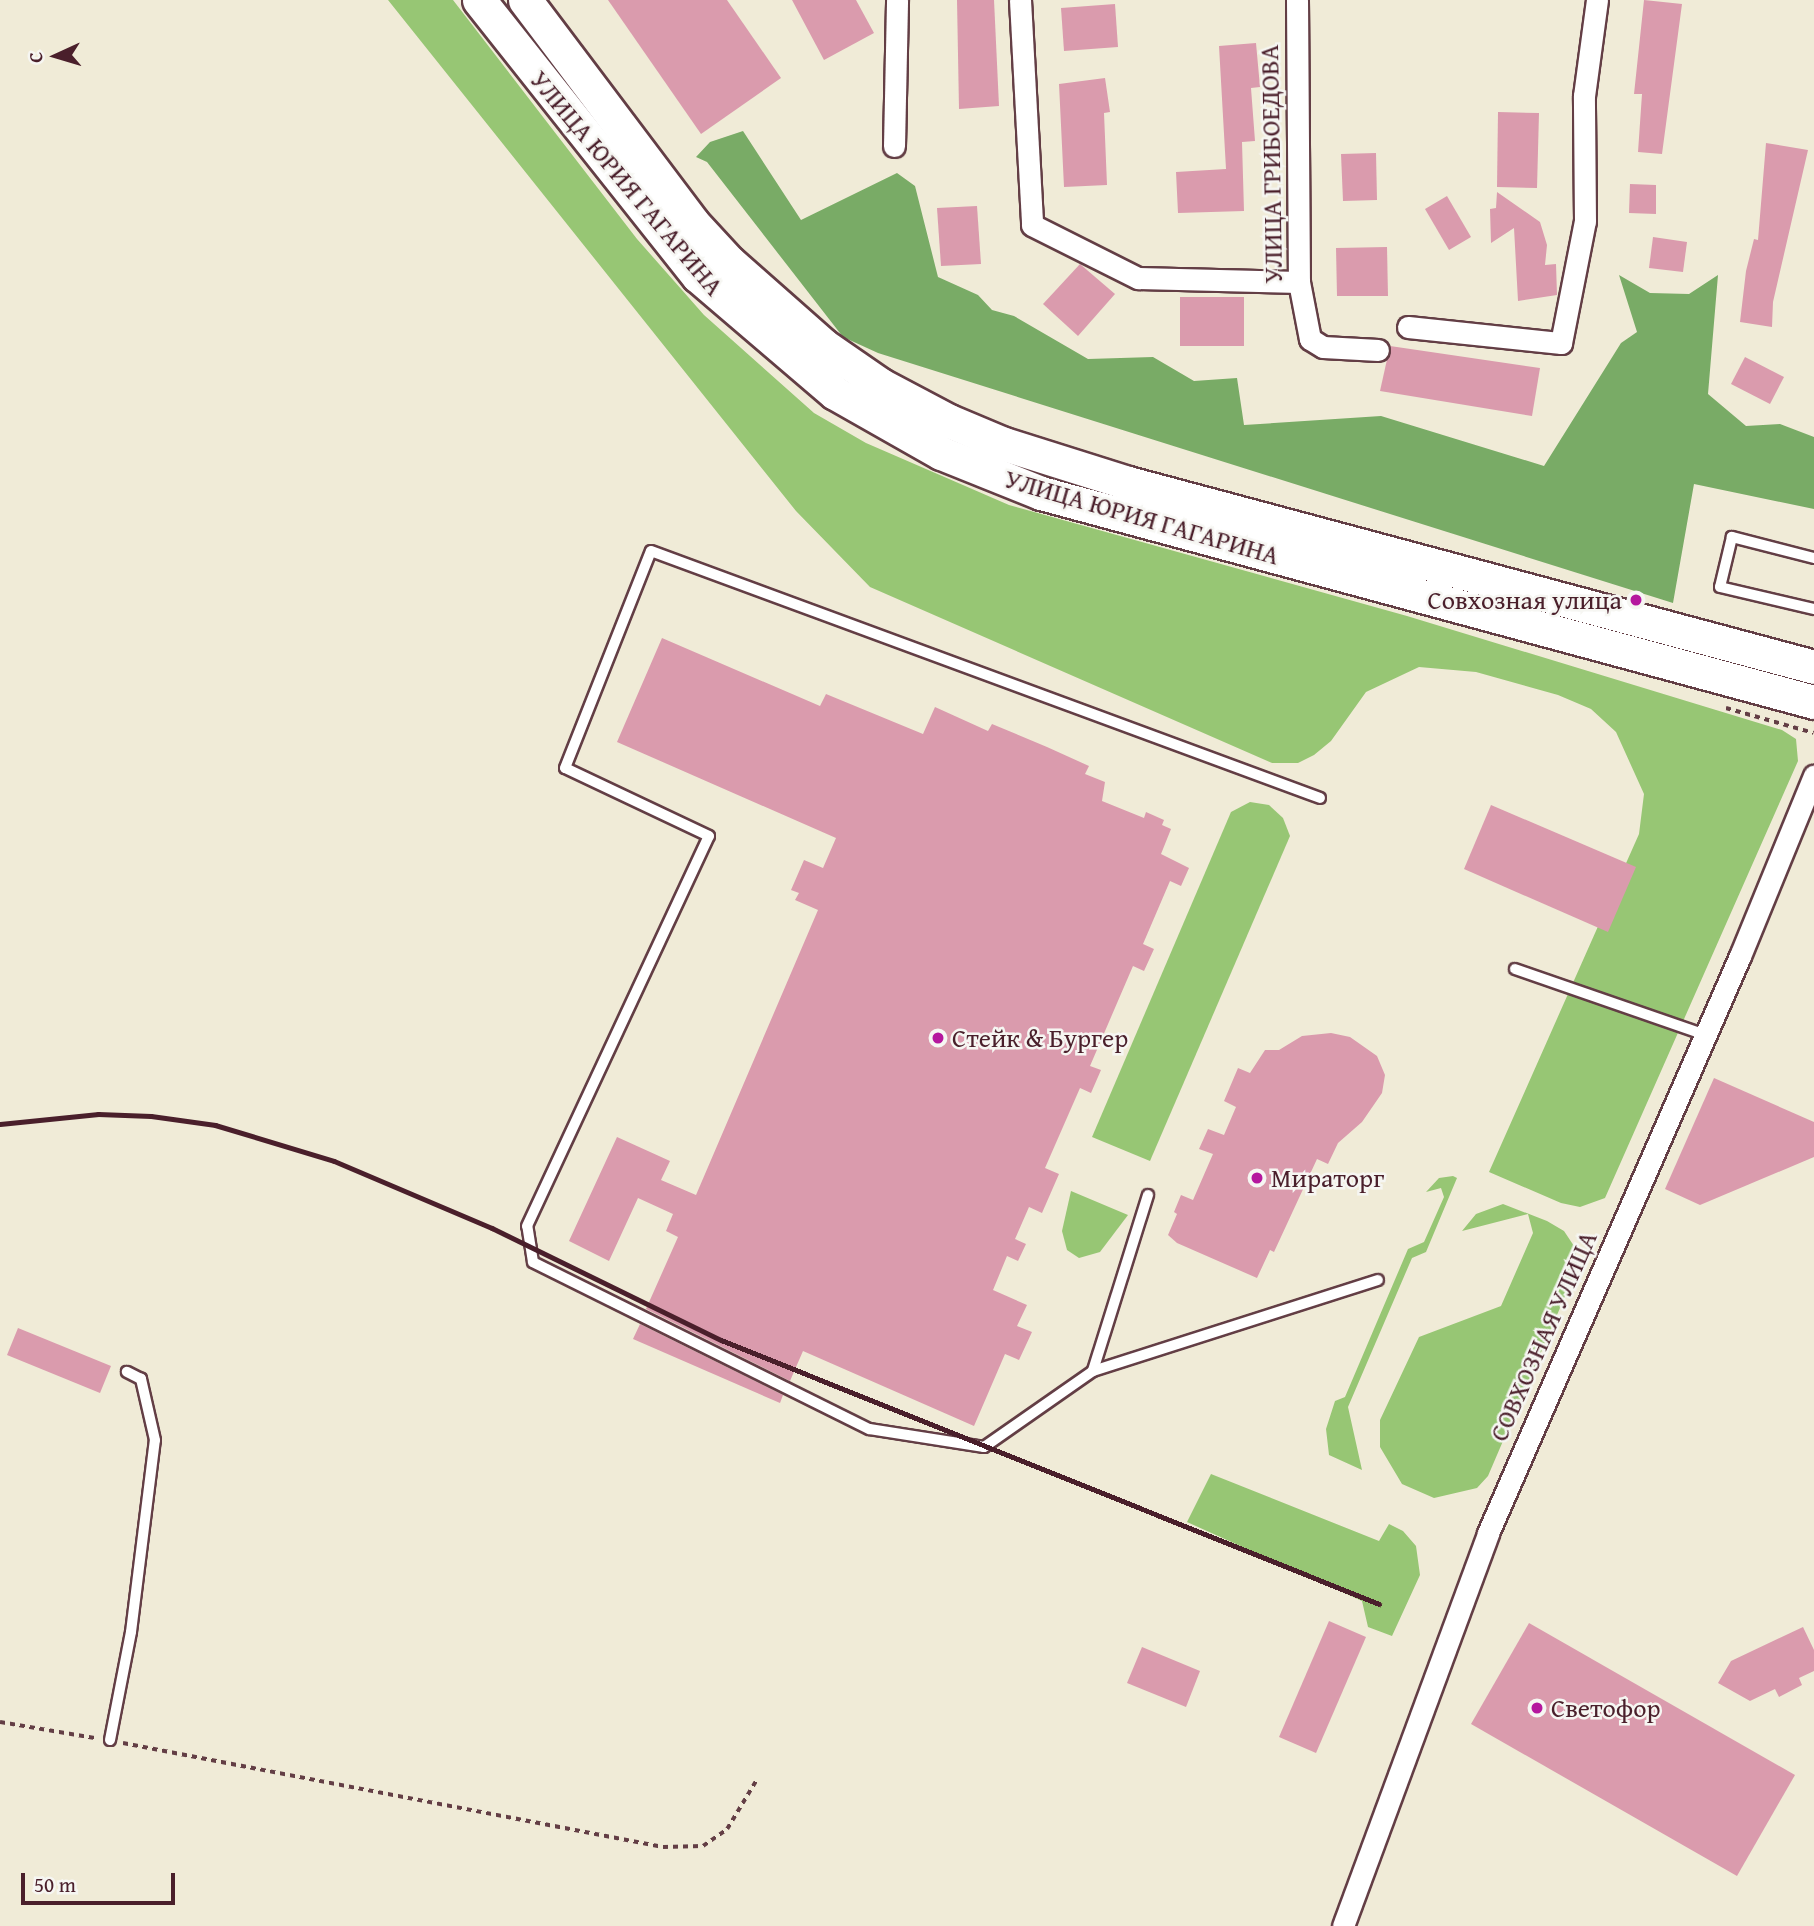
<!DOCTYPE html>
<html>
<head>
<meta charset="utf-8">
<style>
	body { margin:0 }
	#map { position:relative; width:1814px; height:1926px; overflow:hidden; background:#f0ebd7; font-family:"Gentium Book Plus",serif }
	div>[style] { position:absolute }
	.green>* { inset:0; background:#97c674 }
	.forest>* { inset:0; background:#79ab66 }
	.building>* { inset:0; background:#da9bad }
	.path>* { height:3.5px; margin-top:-1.75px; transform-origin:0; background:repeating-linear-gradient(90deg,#633e45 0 5px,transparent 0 10px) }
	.roads { filter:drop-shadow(2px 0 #633e45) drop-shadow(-2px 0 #633e45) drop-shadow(0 2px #633e45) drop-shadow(0 -2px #633e45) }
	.service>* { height:10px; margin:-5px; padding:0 5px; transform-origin:5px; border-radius:5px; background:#fff }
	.minor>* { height:21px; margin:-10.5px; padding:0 10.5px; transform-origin:10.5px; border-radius:10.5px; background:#fff }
	.primary>* { height:33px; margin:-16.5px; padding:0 16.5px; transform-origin:16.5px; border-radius:16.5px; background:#fff }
	.rail>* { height:5px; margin:-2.5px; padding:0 2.5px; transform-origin:2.5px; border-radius:2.5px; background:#4a1f2b }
	.dots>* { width:19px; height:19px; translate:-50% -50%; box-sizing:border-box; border:4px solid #f6f6f2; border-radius:50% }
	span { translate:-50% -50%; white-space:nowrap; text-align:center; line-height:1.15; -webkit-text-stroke:5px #f6f6f2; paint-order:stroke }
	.street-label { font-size:26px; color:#4a1f2b }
	.poi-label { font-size:26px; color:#4a1f2b }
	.right { translate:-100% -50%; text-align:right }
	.left { translate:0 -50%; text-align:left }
	.north { position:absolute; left:21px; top:21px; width:70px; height:70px; -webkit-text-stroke:5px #f6f6f2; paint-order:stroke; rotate:266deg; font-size:19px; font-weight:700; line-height:28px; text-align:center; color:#4a1f2b }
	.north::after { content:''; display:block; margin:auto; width:24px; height:32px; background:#4a1f2b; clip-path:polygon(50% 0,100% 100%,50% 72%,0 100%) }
	.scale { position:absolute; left:21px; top:1873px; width:154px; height:32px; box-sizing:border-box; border:4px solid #4a1f2b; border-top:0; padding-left:9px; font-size:21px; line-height:24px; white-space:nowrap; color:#4a1f2b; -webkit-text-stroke:5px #f6f6f2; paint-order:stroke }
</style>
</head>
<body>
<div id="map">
	<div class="green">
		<div style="clip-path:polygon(388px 0,453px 0,637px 239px,704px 315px,814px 413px,866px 443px,1009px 505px,1407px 616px,1782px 730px,1796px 739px,1798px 761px,1605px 1198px,1580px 1207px,1561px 1203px,1489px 1172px,1639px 834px,1644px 794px,1616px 732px,1591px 709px,1558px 695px,1476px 672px,1419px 667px,1366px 692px,1331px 741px,1314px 755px,1298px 763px,1272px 763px,870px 587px,796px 511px)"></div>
		<div style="clip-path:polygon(1250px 802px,1269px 805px,1283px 818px,1290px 836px,1150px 1161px,1092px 1137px,1231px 812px)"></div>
		<div style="clip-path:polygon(1453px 1176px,1457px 1178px,1426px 1252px,1412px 1258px,1348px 1407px,1362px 1470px,1329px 1455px,1326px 1429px,1335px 1401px,1345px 1397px,1408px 1249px,1424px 1242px,1444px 1197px,1441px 1188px,1426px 1192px,1439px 1178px)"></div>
		<div style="clip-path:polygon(1071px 1191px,1128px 1215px,1100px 1252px,1079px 1258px,1067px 1250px,1062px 1231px)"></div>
		<div style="clip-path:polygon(1503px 1204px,1547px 1221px,1564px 1231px,1574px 1246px,1578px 1266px,1488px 1476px,1477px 1488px,1434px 1498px,1402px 1484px,1380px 1447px,1380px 1420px,1419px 1337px,1501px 1306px,1533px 1233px,1528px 1214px,1462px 1231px,1476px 1214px)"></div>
		<div style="clip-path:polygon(1211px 1474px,1379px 1541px,1389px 1524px,1403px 1531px,1416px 1546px,1420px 1575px,1392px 1636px,1368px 1627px,1362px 1601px,1187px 1522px)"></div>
	</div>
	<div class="forest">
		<div style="clip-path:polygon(743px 131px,801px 220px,897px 173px,915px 186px,938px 277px,978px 295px,992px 310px,1014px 316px,1088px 359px,1153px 357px,1194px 381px,1237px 378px,1244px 425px,1381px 416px,1544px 466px,1621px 343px,1637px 332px,1619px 275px,1650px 293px,1689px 294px,1718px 275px,1708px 394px,1746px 426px,1780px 424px,1814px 437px,1814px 509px,1694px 484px,1673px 603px,878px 353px,843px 337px,707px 162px,696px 157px,710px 142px)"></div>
	</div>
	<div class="building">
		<div style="clip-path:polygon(608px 0,727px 0,781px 78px,701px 134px)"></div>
		<div style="clip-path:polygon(792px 0,856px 0,874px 33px,824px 60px)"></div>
		<div style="clip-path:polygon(957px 0,994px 0,999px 106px,959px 109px)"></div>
		<div style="clip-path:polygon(1644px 0,1682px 4px,1662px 154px,1638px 152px,1642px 94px,1634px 94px)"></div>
		<div style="clip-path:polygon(1115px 4px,1118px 47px,1064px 51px,1061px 8px)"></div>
		<div style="clip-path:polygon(1256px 43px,1260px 87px,1251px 88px,1255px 141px,1242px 142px,1244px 211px,1178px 213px,1176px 172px,1226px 169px,1219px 46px)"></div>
		<div style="clip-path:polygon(1105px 78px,1110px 112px,1104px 113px,1107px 185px,1064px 187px,1059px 84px)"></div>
		<div style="clip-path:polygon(1498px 112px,1539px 113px,1537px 188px,1497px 187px)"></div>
		<div style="clip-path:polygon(1766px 143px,1808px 150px,1773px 302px,1772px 327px,1740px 322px,1746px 271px,1754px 239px,1758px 240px)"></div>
		<div style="clip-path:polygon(1376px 153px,1377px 200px,1343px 201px,1341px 154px)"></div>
		<div style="clip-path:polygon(1630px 184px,1656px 185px,1656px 214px,1629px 213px)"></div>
		<div style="clip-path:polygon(1497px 192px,1540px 222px,1547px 245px,1545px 265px,1556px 264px,1557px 295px,1518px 301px,1514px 228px,1491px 243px,1490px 209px,1496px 208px)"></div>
		<div style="clip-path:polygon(1447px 196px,1471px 237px,1449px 250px,1425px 209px)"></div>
		<div style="clip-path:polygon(977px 206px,981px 264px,941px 266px,937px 208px)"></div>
		<div style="clip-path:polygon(1653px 237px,1687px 242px,1683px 272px,1649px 268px)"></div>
		<div style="clip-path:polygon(1387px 247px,1388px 296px,1337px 296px,1336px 248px)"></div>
		<div style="clip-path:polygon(1080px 264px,1115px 294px,1078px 336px,1043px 304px)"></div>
		<div style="clip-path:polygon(1180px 297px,1244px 297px,1244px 346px,1180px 346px)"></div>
		<div style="clip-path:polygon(1390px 346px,1540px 368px,1532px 416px,1380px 391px)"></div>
		<div style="clip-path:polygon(1745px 357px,1784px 377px,1770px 404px,1731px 384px)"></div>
		<div style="clip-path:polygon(662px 638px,820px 706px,826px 694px,923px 734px,935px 707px,988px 731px,992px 724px,1047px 747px,1089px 766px,1085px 774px,1105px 782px,1102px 801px,1144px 818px,1146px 812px,1164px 820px,1162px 825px,1171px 829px,1161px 854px,1189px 868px,1181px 886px,1170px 881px,1143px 944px,1154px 949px,1144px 971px,1133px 966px,1090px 1066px,1101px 1070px,1091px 1093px,1080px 1088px,1045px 1168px,1059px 1174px,1042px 1213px,1029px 1207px,1015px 1239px,1026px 1244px,1018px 1261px,1007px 1256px,993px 1290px,1027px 1305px,1017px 1326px,1032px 1332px,1019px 1360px,1005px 1354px,974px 1426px,803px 1351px,790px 1381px,646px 1309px,678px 1237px,666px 1231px,673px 1214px,638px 1198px,609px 1261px,569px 1241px,617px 1137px,670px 1161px,661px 1180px,696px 1195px,818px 910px,795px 900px,799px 893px,791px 890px,804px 860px,823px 868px,836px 838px,617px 742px)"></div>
		<div style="clip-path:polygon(1491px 805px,1636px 867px,1608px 932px,1464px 869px)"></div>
		<div style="clip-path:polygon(1331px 1033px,1350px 1037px,1377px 1056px,1385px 1075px,1382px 1093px,1362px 1122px,1338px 1143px,1328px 1164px,1317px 1159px,1274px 1252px,1270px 1250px,1257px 1278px,1177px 1243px,1168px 1235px,1177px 1214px,1174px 1212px,1181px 1195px,1193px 1200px,1213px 1154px,1199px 1149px,1208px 1129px,1224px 1135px,1236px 1107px,1224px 1101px,1238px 1068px,1250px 1073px,1265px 1050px,1279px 1050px,1302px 1036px)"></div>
		<div style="clip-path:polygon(1714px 1078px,1814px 1122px,1814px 1157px,1700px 1205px,1665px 1189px)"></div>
		<div style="clip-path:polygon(640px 1324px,783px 1395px,780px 1403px,633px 1339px)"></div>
		<div style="clip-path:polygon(18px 1328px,111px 1366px,100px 1393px,7px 1355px)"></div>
		<div style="clip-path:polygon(1329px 1621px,1366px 1637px,1316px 1753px,1279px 1737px)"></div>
		<div style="clip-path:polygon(1529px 1623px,1795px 1775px,1737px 1876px,1471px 1724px)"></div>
		<div style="clip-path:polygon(1803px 1627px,1814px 1650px,1814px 1671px,1799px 1678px,1802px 1685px,1779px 1697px,1775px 1689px,1750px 1701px,1718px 1683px,1731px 1661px)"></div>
		<div style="clip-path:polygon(1142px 1647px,1200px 1671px,1186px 1707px,1127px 1683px)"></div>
	</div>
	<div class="path">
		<div style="left:1726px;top:708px;width:91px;rotate:15.9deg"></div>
		<div style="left:0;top:1722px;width:96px;rotate:9.6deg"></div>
		<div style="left:123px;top:1743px;width:550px;rotate:10.9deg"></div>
		<div style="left:663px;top:1847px;width:40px;rotate:-1.4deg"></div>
		<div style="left:703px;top:1846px;width:29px;rotate:-35deg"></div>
		<div style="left:727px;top:1829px;width:58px;rotate:-59deg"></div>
	</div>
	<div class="roads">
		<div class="service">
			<div style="left:1814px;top:558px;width:85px;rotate:-165.6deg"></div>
			<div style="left:1732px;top:537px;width:51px;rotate:103.5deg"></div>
			<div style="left:1720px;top:587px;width:97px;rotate:13.2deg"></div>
			<div style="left:1515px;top:969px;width:202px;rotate:19.1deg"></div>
			<div style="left:1148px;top:1195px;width:184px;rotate:107.4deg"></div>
			<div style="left:1093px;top:1371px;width:299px;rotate:-17.7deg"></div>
			<div style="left:1093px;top:1371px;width:133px;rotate:145.1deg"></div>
			<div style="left:984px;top:1447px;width:116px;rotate:-171.1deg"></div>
			<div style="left:869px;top:1429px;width:375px;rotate:-153.6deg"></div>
			<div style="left:533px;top:1262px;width:36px;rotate:-99deg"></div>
			<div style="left:527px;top:1226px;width:430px;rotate:-65deg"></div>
			<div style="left:709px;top:836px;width:159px;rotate:-154.7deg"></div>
			<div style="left:565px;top:768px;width:233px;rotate:-68.4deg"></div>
			<div style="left:651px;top:551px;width:713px;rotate:20.26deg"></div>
			<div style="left:110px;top:1740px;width:110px;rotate:-79deg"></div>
			<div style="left:131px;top:1632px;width:193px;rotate:-82.9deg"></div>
			<div style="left:155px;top:1440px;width:63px;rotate:-102.9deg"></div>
			<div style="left:141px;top:1379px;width:16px;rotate:-153deg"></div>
		</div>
		<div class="minor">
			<div style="left:1020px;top:0;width:225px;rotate:86.9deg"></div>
			<div style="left:1032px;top:225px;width:119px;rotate:26.6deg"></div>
			<div style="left:1138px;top:278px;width:161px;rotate:1.4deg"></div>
			<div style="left:1297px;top:0;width:282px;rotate:89.6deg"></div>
			<div style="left:1299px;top:282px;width:58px;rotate:79.1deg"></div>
			<div style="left:1310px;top:339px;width:15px;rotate:32deg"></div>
			<div style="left:1323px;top:347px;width:55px;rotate:3.1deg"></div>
			<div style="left:894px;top:146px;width:146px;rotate:-88.8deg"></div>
			<div style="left:1408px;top:327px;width:154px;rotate:6deg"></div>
			<div style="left:1561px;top:343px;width:124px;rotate:-78.9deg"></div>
			<div style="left:1585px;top:221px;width:125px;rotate:-90.5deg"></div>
			<div style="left:1584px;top:96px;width:97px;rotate:-82.3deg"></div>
			<div style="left:1343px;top:1926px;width:419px;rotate:-69.7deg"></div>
			<div style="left:1488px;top:1533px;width:630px;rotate:-66.41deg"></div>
			<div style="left:1740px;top:956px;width:195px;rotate:-67.7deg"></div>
		</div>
		<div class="primary">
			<div style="left:479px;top:0;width:352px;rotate:51.6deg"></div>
			<div style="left:698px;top:276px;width:180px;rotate:40.5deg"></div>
			<div style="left:835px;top:393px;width:122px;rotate:29.5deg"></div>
			<div style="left:941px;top:453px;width:108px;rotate:21.8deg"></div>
			<div style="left:1041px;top:493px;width:801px;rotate:15.13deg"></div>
			<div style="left:525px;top:0;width:278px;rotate:53deg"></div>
			<div style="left:692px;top:222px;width:54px;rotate:47.2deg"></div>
			<div style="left:729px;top:262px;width:125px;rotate:41.4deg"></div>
			<div style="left:823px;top:345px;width:70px;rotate:34.6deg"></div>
			<div style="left:881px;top:385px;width:77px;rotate:27.9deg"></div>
			<div style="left:949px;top:421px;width:60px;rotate:22.7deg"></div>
			<div style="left:1004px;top:444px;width:130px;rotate:17.5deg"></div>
			<div style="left:1128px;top:483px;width:710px;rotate:15.01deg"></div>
		</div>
	</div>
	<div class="rail">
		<div style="left:0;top:1124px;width:99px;rotate:-5.8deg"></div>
		<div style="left:98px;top:1114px;width:53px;rotate:2.2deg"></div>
		<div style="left:151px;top:1116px;width:65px;rotate:8deg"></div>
		<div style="left:215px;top:1125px;width:124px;rotate:16.8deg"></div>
		<div style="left:334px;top:1161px;width:172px;rotate:23deg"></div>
		<div style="left:492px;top:1228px;width:255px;rotate:26.1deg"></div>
		<div style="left:721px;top:1340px;width:709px;rotate:21.86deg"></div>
	</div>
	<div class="dots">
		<div style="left:1636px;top:600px;background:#b5179e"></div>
		<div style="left:938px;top:1038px;background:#b5179e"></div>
		<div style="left:1257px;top:1178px;background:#b5179e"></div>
		<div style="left:1537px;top:1708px;background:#b5179e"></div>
	</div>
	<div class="street-label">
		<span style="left:1271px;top:164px;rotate:-91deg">УЛИЦА ГРИБОЕДОВА</span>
		<span style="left:627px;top:183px;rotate:50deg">УЛИЦА ЮРИЯ ГАГАРИНА</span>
		<span style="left:1142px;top:517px;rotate:16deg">УЛИЦА ЮРИЯ ГАГАРИНА</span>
		<span style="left:1543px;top:1336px;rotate:-66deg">СОВХОЗНАЯ УЛИЦА</span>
	</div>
	<div class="poi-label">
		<span class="right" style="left:1622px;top:600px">Совхозная улица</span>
		<span class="left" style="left:952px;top:1038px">Стейк &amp; Бургер</span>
		<span class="left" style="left:1271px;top:1178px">Мираторг</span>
		<span class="left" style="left:1551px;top:1708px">Светофор</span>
	</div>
	<div class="north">С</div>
	<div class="scale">50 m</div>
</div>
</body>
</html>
